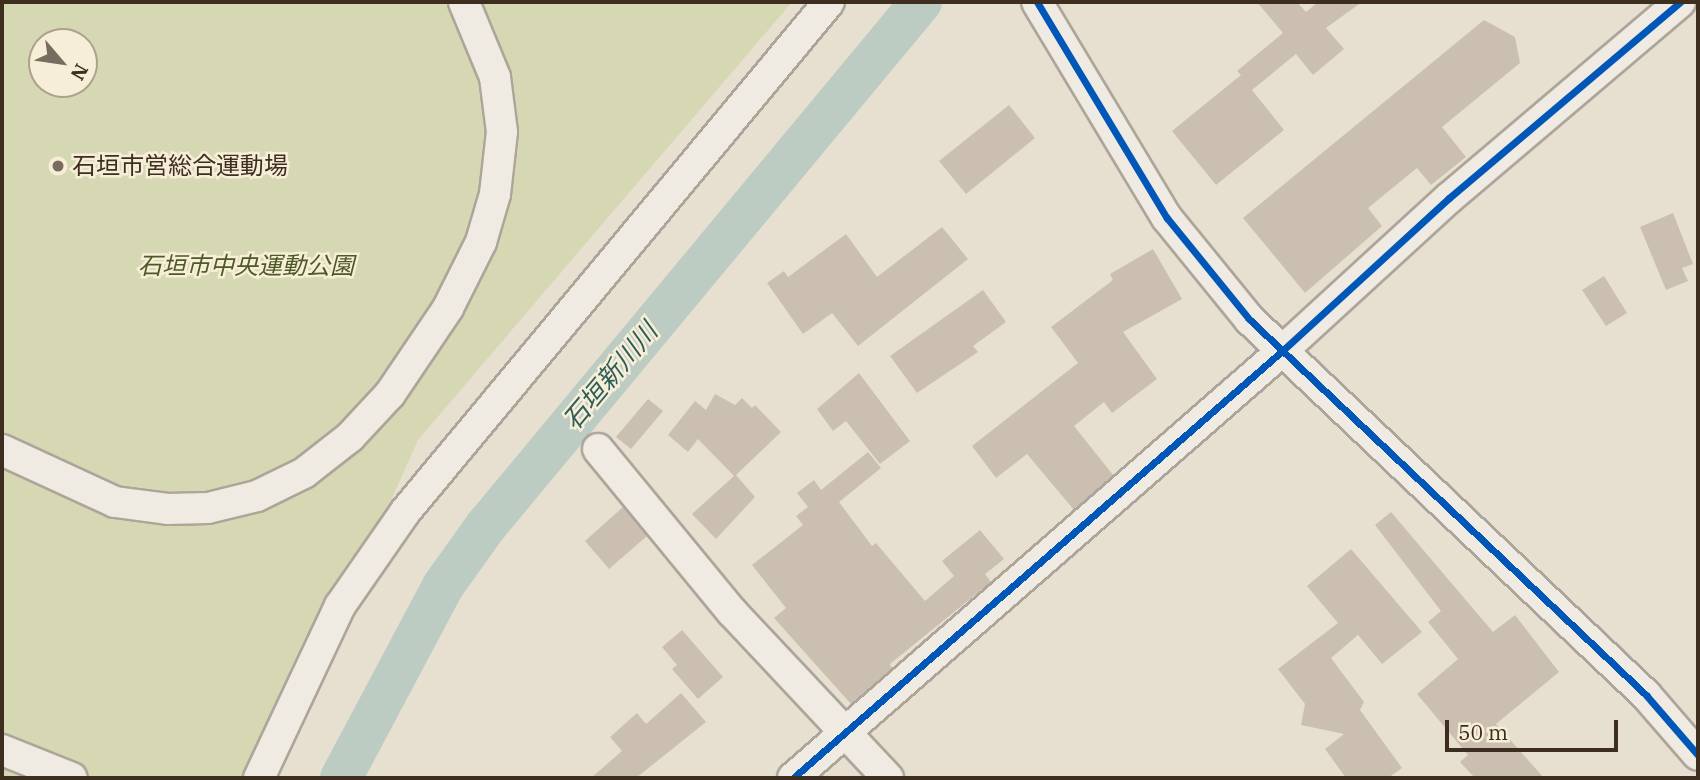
<!DOCTYPE html>
<html>
<head>
<meta charset="utf-8">
<style>
	body { margin:0 }
	#map { position:relative; width:1700px; height:780px; overflow:hidden; background:#e7e0d1; font-family:"IBM Plex Serif","Noto Sans JP",serif }
	div>[style] { position:absolute }
	.green>* { inset:0; background:#d6d7b3 }
	.river>* { height:42px; margin:-21px; padding:0 21px; transform-origin:21px; border-radius:21px; background:#bcccc2 }
	.building>* { inset:0; background:#cbbfb2 }
	.roads { filter:drop-shadow(2px 0 #ada599) drop-shadow(-2px 0 #ada599) drop-shadow(0 2px #ada599) drop-shadow(0 -2px #ada599) }
	.minor>* { height:30px; margin:-15px; padding:0 15px; transform-origin:15px; border-radius:15px; background:#efebe3 }
	.cycleway>* { height:7px; margin:-3.5px; padding:0 3.5px; transform-origin:3.5px; border-radius:3.5px; background:#0057b8 }
	.dots>* { width:19px; height:19px; translate:-50% -50%; box-sizing:border-box; border:4px solid #f7eed8; border-radius:50% }
	span { translate:-50% -50%; white-space:nowrap; text-align:center; line-height:1.15; -webkit-text-stroke:5px #f7eed8; paint-order:stroke }
	.poi-label { font-size:24px; color:#3d2e20 }
	.left { translate:0 -50%; text-align:left }
	.park-label { font-size:24px; color:#4d5a26; font-style:italic }
	.water-label { font-size:26px; color:#2f5d5a; font-style:italic }
	.frame { position:absolute; inset:0; border:4px solid #3d2e20; pointer-events:none }
	.north { position:absolute; left:28px; top:28px; width:70px; height:70px; box-sizing:border-box; background:#f7eed8; border:2px solid #ada18e; border-radius:50%; rotate:119deg; font-size:19px; font-weight:700; line-height:28px; text-align:center; color:#3d2e20 }
	.north::after { content:''; display:block; margin:auto; width:24px; height:32px; background:#786c5e; clip-path:polygon(50% 0,100% 100%,50% 72%,0 100%) }
	.scale { position:absolute; left:1445px; top:720px; width:173px; height:32px; box-sizing:border-box; border:4px solid #3d2e20; border-top:0; padding-left:9px; font-size:21px; line-height:24px; white-space:nowrap; color:#3d2e20; -webkit-text-stroke:5px #f7eed8; paint-order:stroke }
</style>
</head>
<body>
<div id="map">
	<div class="green">
		<div style="clip-path:polygon(evenodd,2px 2px,792px 2px,418px 440px,267px 778px,2px 778px,2px 2px,42px 42px,84px 42px,84px 84px,42px 84px,42px 42px)"></div>
	</div>
	<div class="river">
		<div style="left:341px;top:778px;width:217px;rotate:-62deg"></div>
		<div style="left:443px;top:586px;width:74px;rotate:-54.4deg"></div>
		<div style="left:486px;top:526px;width:681px;rotate:-50.3deg"></div>
	</div>
	<div class="building">
		<div style="clip-path:polygon(1257px 2px,1297px 2px,1306px 12px,1318px 2px,1362px 2px,1326px 28px,1344px 49px,1313px 75px,1296px 54px,1252px 90px,1284px 130px,1216px 185px,1172px 131px,1241px 75px,1237px 71px,1283px 33px)"></div>
		<div style="clip-path:polygon(1484px 20px,1515px 37px,1520px 63px,1442px 127px,1466px 157px,1431px 185px,1417px 168px,1368px 208px,1382px 226px,1305px 293px,1243px 218px)"></div>
		<div style="clip-path:polygon(1009px 105px,1035px 138px,966px 194px,939px 161px)"></div>
		<div style="clip-path:polygon(1673px 213px,1693px 264px,1682px 268px,1688px 281px,1666px 290px,1640px 227px)"></div>
		<div style="clip-path:polygon(942px 227px,968px 259px,858px 346px,832px 313px,803px 334px,767px 283px,784px 271px,788px 277px,846px 234px,877px 277px)"></div>
		<div style="clip-path:polygon(1153px 249px,1182px 299px,1123px 332px,1157px 379px,1112px 413px,1104px 402px,1074px 426px,1113px 475px,1074px 510px,1027px 454px,996px 478px,972px 446px,1078px 363px,1051px 327px,1113px 280px,1110px 274px)"></div>
		<div style="clip-path:polygon(1604px 276px,1627px 313px,1606px 326px,1582px 290px)"></div>
		<div style="clip-path:polygon(983px 290px,1006px 322px,973px 346px,978px 352px,917px 393px,890px 356px)"></div>
		<div style="clip-path:polygon(859px 373px,910px 441px,880px 464px,846px 421px,833px 431px,817px 409px)"></div>
		<div style="clip-path:polygon(715px 394px,735px 405px,742px 398px,752px 408px,755px 405px,781px 432px,736px 475px,755px 497px,716px 539px,692px 514px,734px 476px,698px 439px,688px 452px,668px 435px,695px 401px,706px 410px)"></div>
		<div style="clip-path:polygon(648px 399px,663px 411px,631px 449px,616px 437px)"></div>
		<div style="clip-path:polygon(868px 452px,881px 468px,839px 502px,872px 546px,876px 543px,925px 601px,954px 576px,942px 561px,980px 530px,1004px 559px,985px 574px,991px 582px,890px 664px,892px 668px,851px 704px,774px 618px,786px 608px,752px 565px,803px 525px,796px 516px,808px 507px,797px 493px,814px 480px,821px 490px)"></div>
		<div style="clip-path:polygon(623px 507px,647px 536px,609px 569px,585px 541px)"></div>
		<div style="clip-path:polygon(1391px 512px,1493px 632px,1515px 615px,1559px 672px,1496px 724px,1544px 778px,1475px 778px,1460px 762px,1468px 755px,1417px 694px,1458px 659px,1428px 622px,1441px 611px,1375px 525px)"></div>
		<div style="clip-path:polygon(1351px 549px,1422px 632px,1382px 664px,1358px 635px,1331px 658px,1364px 702px,1360px 710px,1402px 768px,1388px 778px,1346px 778px,1325px 749px,1344px 734px,1301px 725px,1305px 704px,1278px 669px,1338px 623px,1307px 586px)"></div>
		<div style="clip-path:polygon(682px 630px,723px 677px,698px 699px,672px 669px,677px 665px,662px 647px)"></div>
		<div style="clip-path:polygon(681px 693px,706px 722px,636px 778px,591px 778px,622px 751px,610px 737px,637px 713px,646px 724px)"></div>
	</div>
	<div class="roads">
		<div class="minor">
			<div style="left:1037px;top:2px;width:252px;rotate:59deg"></div>
			<div style="left:1167px;top:218px;width:130px;rotate:50.9deg"></div>
			<div style="left:1249px;top:319px;width:547px;rotate:43.44deg"></div>
			<div style="left:1646px;top:695px;width:79px;rotate:49.1deg"></div>
			<div style="left:598px;top:449px;width:211px;rotate:50.6deg"></div>
			<div style="left:732px;top:612px;width:228px;rotate:46.8deg"></div>
			<div style="left:2px;top:450px;width:124px;rotate:24.7deg"></div>
			<div style="left:115px;top:502px;width:53px;rotate:7.5deg"></div>
			<div style="left:168px;top:509px;width:40px;rotate:-1.4deg"></div>
			<div style="left:208px;top:508px;width:50px;rotate:-13.8deg"></div>
			<div style="left:257px;top:496px;width:52px;rotate:-26.1deg"></div>
			<div style="left:304px;top:473px;width:58px;rotate:-38deg"></div>
			<div style="left:350px;top:437px;width:59px;rotate:-47.1deg"></div>
			<div style="left:390px;top:394px;width:104px;rotate:-56deg"></div>
			<div style="left:448px;top:308px;width:74px;rotate:-63.4deg"></div>
			<div style="left:481px;top:242px;width:50px;rotate:-73.7deg"></div>
			<div style="left:495px;top:194px;width:62px;rotate:-83.6deg"></div>
			<div style="left:502px;top:132px;width:55px;rotate:-97.3deg"></div>
			<div style="left:495px;top:77px;width:81px;rotate:-112.5deg"></div>
			<div style="left:2px;top:750px;width:75px;rotate:21.8deg"></div>
			<div style="left:259px;top:778px;width:190px;rotate:-64.8deg"></div>
			<div style="left:340px;top:606px;width:114px;rotate:-55.3deg"></div>
			<div style="left:405px;top:512px;width:663px;rotate:-50.26deg"></div>
			<div style="left:793px;top:778px;width:649px;rotate:-41.13deg"></div>
			<div style="left:1282px;top:351px;width:226px;rotate:-42.5deg"></div>
			<div style="left:1449px;top:198px;width:303px;rotate:-40.3deg"></div>
		</div>
	</div>
	<div class="cycleway">
		<div style="left:1037px;top:2px;width:252px;rotate:59deg"></div>
		<div style="left:1167px;top:218px;width:130px;rotate:50.9deg"></div>
		<div style="left:1249px;top:319px;width:547px;rotate:43.44deg"></div>
		<div style="left:1646px;top:695px;width:79px;rotate:49.1deg"></div>
		<div style="left:793px;top:778px;width:649px;rotate:-41.13deg"></div>
		<div style="left:1282px;top:351px;width:226px;rotate:-42.5deg"></div>
		<div style="left:1449px;top:198px;width:303px;rotate:-40.3deg"></div>
	</div>
	<div class="dots">
		<div style="left:58px;top:166px;background:#786c5e"></div>
	</div>
	<div class="poi-label">
		<span class="left" style="left:72px;top:166px">石垣市営総合運動場</span>
	</div>
	<div class="park-label">
		<span style="left:246px;top:266px">石垣市中央運動公園</span>
	</div>
	<div class="water-label">
		<span style="left:610px;top:376px;rotate:-50deg">石垣新川川</span>
	</div>
	<div class="frame"></div>
	<div class="north">N</div>
	<div class="scale">50 m</div>
</div>
</body>
</html>
